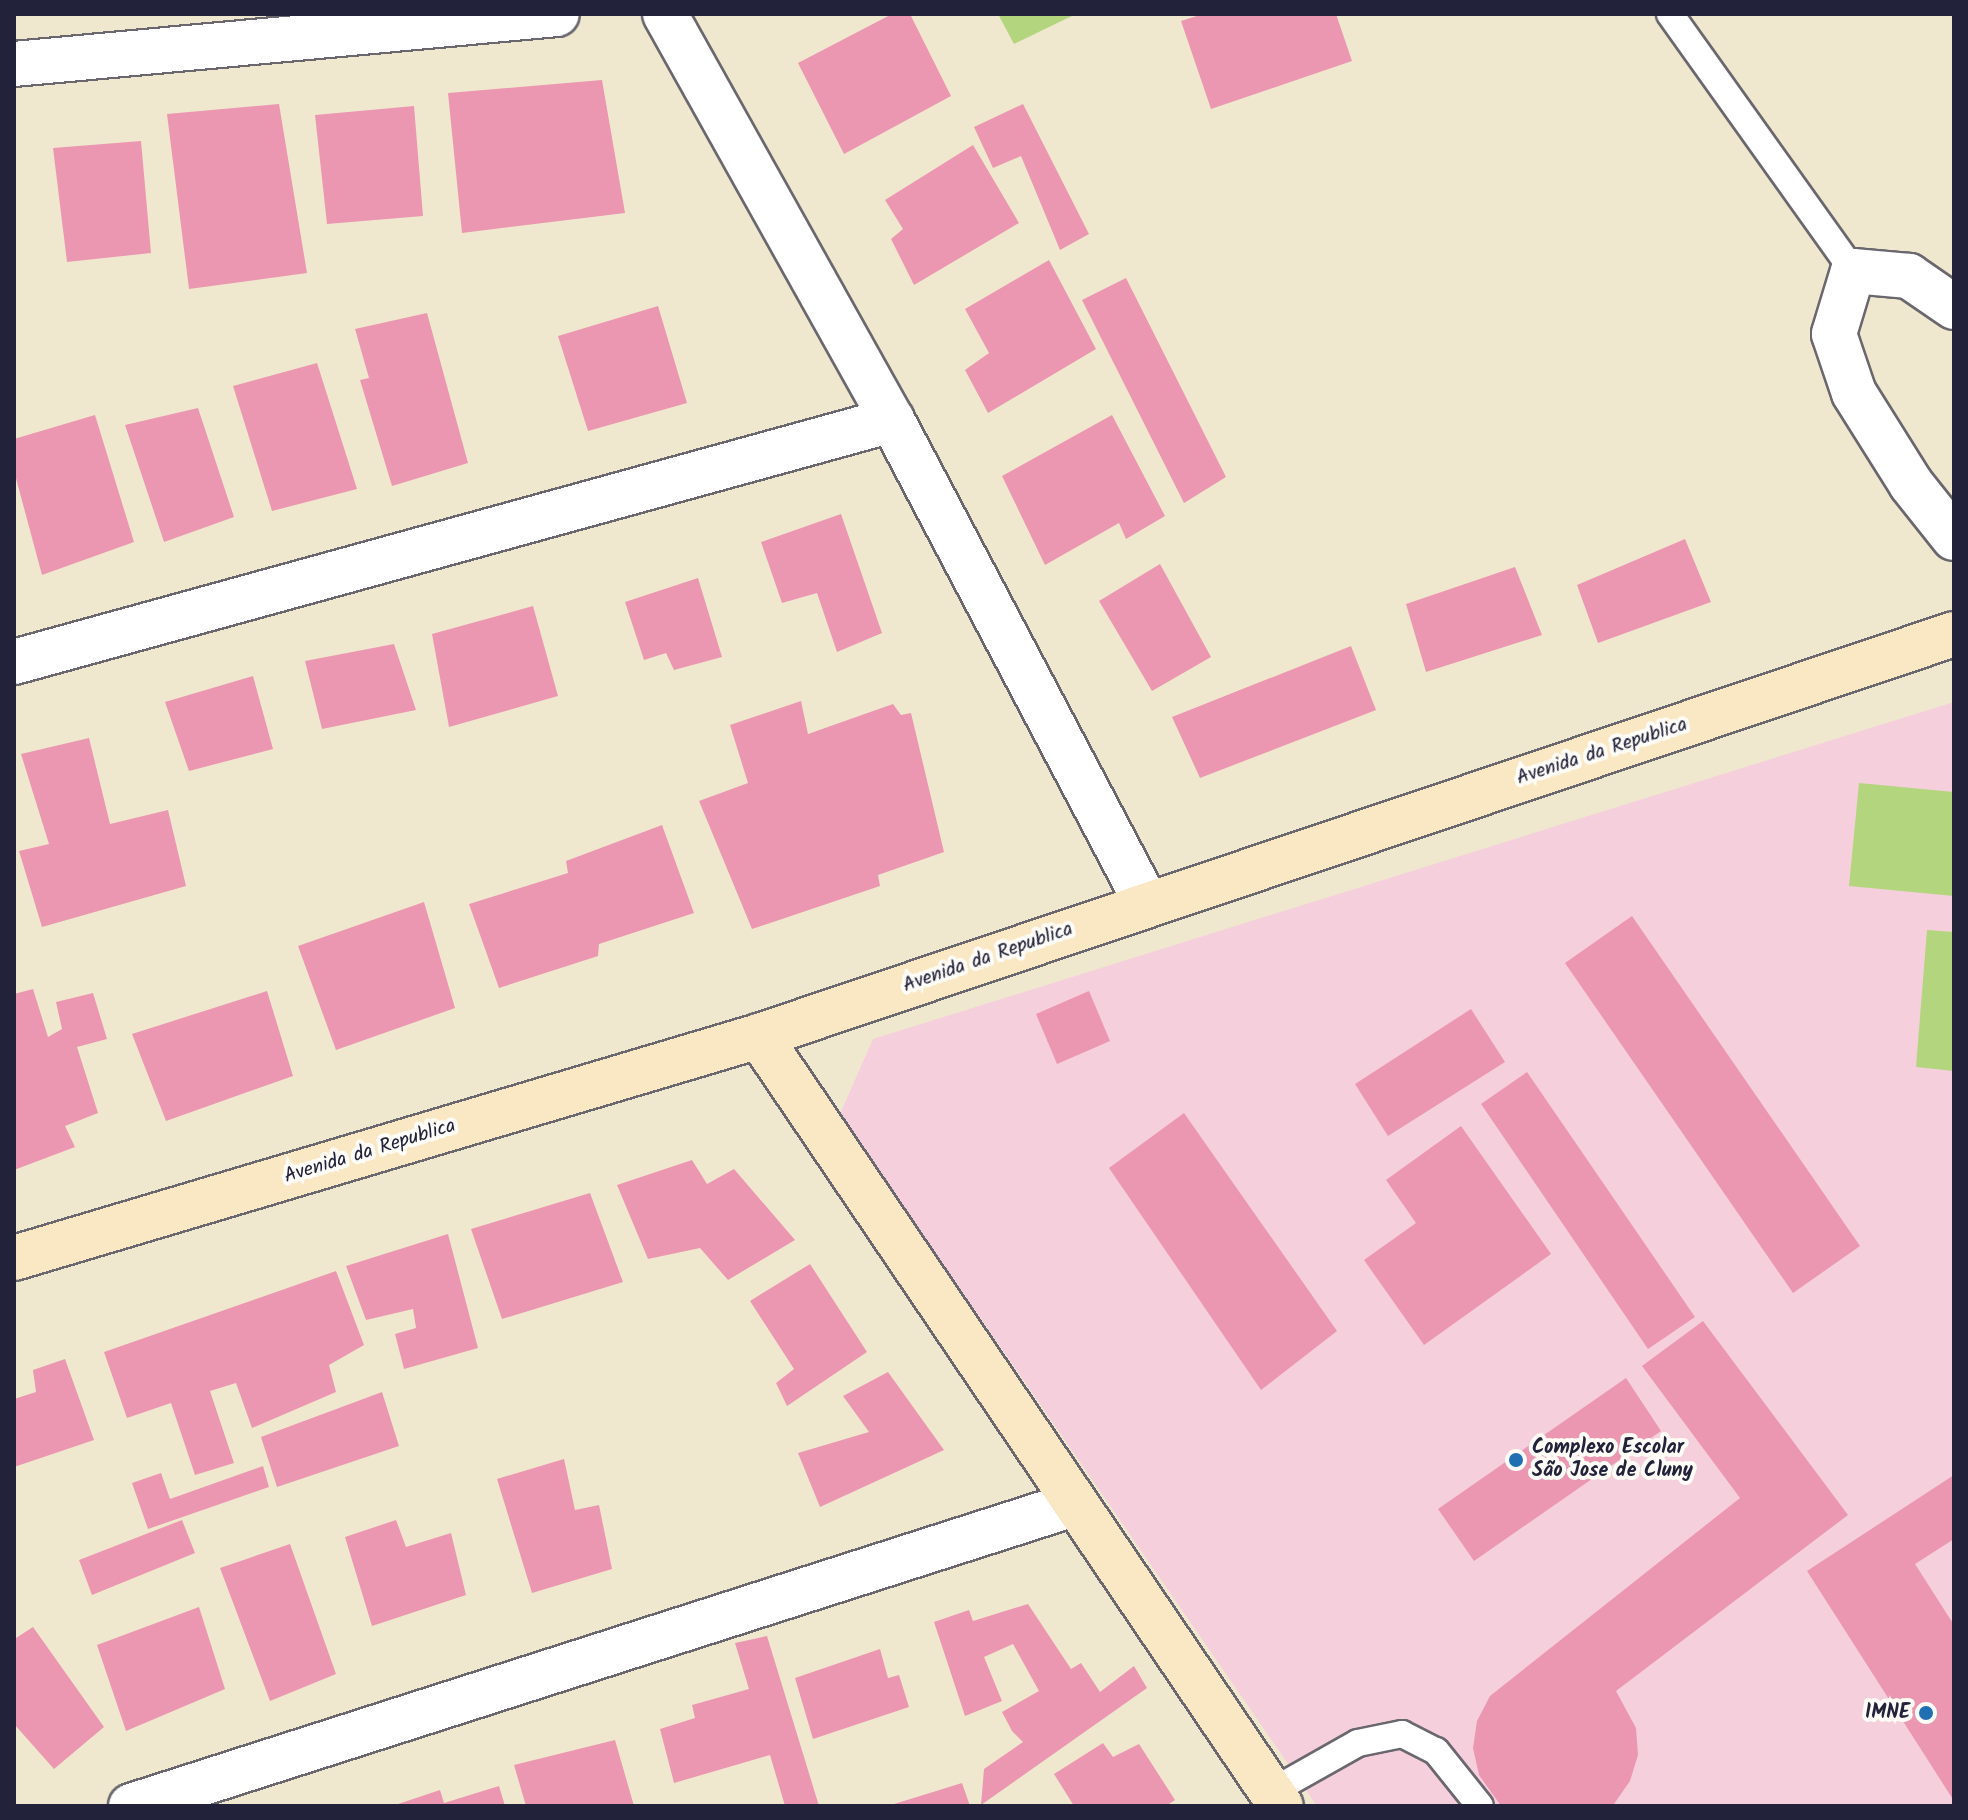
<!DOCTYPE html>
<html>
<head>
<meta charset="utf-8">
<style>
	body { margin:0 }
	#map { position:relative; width:1968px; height:1820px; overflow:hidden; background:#f0e8ce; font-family:Kalam,sans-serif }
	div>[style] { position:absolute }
	.built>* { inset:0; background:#f5cfdc }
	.green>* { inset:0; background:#b3d57e }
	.building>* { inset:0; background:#eb97b1 }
	.roads { filter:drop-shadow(2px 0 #6a676e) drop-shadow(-2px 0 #6a676e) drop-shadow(0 2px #6a676e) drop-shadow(0 -2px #6a676e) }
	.lane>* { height:26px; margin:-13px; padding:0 13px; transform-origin:13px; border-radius:13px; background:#fff }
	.street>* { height:44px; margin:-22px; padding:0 22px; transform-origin:22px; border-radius:22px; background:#fff }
	.secondary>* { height:44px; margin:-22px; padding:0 22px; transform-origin:22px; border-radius:22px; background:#fae7c3 }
	.dots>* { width:22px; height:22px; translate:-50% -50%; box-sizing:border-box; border:4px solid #fdfcf7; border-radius:50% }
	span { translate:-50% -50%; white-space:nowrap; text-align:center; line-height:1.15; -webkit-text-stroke:8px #fdfcf7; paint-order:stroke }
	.street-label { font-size:20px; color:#22223b }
	.poi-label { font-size:20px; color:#22223b; font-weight:700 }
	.left { translate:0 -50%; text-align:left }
	.right { translate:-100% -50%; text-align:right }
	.frame { position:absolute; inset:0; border:16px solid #22223b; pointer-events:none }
</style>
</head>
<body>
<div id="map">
	<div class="built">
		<div style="clip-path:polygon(1954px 702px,1954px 1806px,1317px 1806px,840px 1114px,873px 1039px)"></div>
	</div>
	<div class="green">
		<div style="clip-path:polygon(998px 14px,1076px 14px,1014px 44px)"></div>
		<div style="clip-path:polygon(1859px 783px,1954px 792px,1954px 896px,1849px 886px)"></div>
		<div style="clip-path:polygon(1927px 930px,1954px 932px,1954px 1071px,1916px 1067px)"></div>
	</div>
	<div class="building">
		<div style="clip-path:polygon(892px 14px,910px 14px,951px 96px,844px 154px,798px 63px)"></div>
		<div style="clip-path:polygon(1203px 14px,1336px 14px,1352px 61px,1211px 109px,1181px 21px)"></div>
		<div style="clip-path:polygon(602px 80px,625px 213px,462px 233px,448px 93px)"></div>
		<div style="clip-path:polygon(279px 104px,307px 273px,189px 289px,167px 114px)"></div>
		<div style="clip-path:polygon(1023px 104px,1089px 234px,1060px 250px,1021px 156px,993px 168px,974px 127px)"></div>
		<div style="clip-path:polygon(414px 106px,423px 216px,327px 224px,315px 115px)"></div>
		<div style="clip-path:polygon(141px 141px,151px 253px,67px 262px,53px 148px)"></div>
		<div style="clip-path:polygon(973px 145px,1019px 223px,914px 285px,891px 239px,903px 229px,885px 200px)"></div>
		<div style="clip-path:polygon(1049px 260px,1096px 349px,988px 413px,965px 370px,989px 353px,965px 309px)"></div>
		<div style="clip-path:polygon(1126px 278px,1226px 477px,1184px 503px,1082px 300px)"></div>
		<div style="clip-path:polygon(658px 306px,687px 403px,588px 431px,558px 336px)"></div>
		<div style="clip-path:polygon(427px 313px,468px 463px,392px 486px,360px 380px,369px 378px,355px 329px)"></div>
		<div style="clip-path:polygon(317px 363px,357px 489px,272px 511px,233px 386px)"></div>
		<div style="clip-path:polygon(198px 408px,234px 517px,164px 542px,125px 425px)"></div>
		<div style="clip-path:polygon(95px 415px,134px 542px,42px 575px,14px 471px,14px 439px)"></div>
		<div style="clip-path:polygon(1112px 415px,1165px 516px,1126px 539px,1119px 523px,1045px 565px,1002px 476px)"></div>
		<div style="clip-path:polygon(841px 514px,882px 633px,837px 652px,817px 593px,782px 603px,761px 542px)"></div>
		<div style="clip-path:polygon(1685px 539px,1711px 602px,1598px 643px,1577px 585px)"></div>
		<div style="clip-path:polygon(1160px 564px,1211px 657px,1152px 691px,1099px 601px)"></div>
		<div style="clip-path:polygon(1515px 567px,1542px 635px,1426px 672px,1406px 604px)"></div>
		<div style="clip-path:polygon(698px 578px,722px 657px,674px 670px,666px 653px,644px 660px,625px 602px)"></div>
		<div style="clip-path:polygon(533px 606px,558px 696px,449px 727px,432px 634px)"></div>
		<div style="clip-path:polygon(394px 644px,416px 710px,322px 729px,305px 661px)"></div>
		<div style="clip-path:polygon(1351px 646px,1376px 710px,1200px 778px,1172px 717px)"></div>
		<div style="clip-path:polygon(253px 676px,273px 749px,189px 771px,165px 702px)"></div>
		<div style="clip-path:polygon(801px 701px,808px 734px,893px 704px,901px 715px,911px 713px,944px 852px,878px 875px,880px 886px,752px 929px,699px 801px,748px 783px,730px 725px)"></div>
		<div style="clip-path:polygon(89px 738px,110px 824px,168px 810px,186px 886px,42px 927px,19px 851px,49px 844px,21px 754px)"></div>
		<div style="clip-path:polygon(662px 825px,694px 913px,599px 944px,598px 956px,499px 988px,469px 904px,568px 873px,566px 861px)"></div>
		<div style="clip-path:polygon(424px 902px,455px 1008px,336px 1050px,298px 946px)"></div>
		<div style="clip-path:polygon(1632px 916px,1860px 1246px,1793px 1293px,1565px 963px)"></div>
		<div style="clip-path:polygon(33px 989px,48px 1037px,62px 1029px,56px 1002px,93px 993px,107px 1039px,77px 1047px,98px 1113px,65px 1126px,75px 1147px,14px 1170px,14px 994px)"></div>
		<div style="clip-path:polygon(267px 991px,293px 1076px,166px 1121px,132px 1034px)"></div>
		<div style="clip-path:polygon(1089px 991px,1110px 1041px,1057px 1064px,1036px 1014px)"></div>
		<div style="clip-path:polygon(1471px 1009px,1505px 1062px,1388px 1136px,1355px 1084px)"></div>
		<div style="clip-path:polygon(1527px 1072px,1695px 1317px,1648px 1349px,1481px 1104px)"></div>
		<div style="clip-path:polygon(1184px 1113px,1337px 1331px,1261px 1390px,1109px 1168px)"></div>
		<div style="clip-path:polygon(1461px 1126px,1551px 1254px,1424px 1345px,1364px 1260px,1416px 1223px,1386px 1180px)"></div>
		<div style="clip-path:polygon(692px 1160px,707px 1184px,734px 1169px,795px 1240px,728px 1280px,700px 1248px,648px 1259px,617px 1185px)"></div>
		<div style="clip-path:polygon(590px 1193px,623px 1282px,502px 1319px,471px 1229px)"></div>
		<div style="clip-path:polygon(448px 1234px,478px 1348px,404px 1369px,395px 1334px,416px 1328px,413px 1309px,366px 1320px,346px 1266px)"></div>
		<div style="clip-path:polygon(810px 1264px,867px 1352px,787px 1406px,776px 1383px,794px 1369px,750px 1301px)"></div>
		<div style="clip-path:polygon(336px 1271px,364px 1345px,329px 1365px,336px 1392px,252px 1428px,236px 1383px,210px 1391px,234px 1463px,195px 1475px,171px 1403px,127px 1418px,104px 1352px)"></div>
		<div style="clip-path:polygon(1703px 1321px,1848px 1515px,1616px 1691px,1636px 1728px,1638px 1755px,1630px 1781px,1614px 1804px,1501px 1806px,1479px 1775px,1473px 1748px,1477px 1721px,1490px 1696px,1740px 1498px,1642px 1366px)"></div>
		<div style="clip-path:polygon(65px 1359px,94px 1440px,14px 1467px,14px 1399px,36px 1392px,33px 1370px)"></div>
		<div style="clip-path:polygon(888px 1372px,944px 1450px,820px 1507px,798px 1453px,869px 1432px,843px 1396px)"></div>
		<div style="clip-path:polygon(1626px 1378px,1661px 1431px,1474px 1561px,1438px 1509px)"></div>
		<div style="clip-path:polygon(382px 1392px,399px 1446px,277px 1487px,261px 1437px)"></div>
		<div style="clip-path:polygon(564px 1459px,575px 1510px,599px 1505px,612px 1569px,532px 1593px,497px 1479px)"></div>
		<div style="clip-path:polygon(263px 1466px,269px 1487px,148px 1529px,132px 1483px,161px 1473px,170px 1499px)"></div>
		<div style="clip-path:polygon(1954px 1475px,1954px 1539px,1915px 1564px,1954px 1625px,1954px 1801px,1807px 1571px)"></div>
		<div style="clip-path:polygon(182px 1520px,195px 1553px,92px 1595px,79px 1560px)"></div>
		<div style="clip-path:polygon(396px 1520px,406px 1547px,451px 1533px,466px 1595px,372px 1626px,345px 1537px)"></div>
		<div style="clip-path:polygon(290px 1544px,336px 1674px,270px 1701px,220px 1568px)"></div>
		<div style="clip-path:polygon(1028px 1604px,1071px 1669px,1081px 1663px,1100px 1692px,1134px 1666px,1147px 1688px,981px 1805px,984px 1769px,1023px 1742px,1012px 1731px,1002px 1712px,1039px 1691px,1013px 1644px,984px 1657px,1002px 1701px,965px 1716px,934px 1622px,969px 1610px,973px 1621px)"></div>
		<div style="clip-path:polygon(199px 1607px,225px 1689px,126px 1731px,97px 1645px)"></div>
		<div style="clip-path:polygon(33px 1627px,104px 1727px,54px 1769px,14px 1724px,14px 1635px,16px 1638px)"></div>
		<div style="clip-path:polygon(767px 1636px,819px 1806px,785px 1806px,770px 1755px,674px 1783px,660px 1729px,695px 1718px,692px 1705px,749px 1689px,735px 1643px)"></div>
		<div style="clip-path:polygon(880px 1649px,888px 1678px,899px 1675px,909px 1707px,813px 1739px,795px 1678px)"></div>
		<div style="clip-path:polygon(615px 1740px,634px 1806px,526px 1806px,514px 1765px)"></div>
		<div style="clip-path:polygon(1103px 1743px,1113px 1757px,1139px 1744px,1175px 1800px,1166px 1806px,1074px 1806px,1054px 1774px)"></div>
		<div style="clip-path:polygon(962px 1783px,970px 1806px,891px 1806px,891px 1805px)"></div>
		<div style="clip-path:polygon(499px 1786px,505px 1806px,392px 1806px,440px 1790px,444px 1803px)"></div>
	</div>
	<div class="roads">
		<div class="lane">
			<div style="left:1670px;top:14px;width:315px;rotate:54.5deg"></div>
			<div style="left:1271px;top:1792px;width:100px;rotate:-29.4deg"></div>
			<div style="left:1358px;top:1743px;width:45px;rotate:-11.6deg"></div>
			<div style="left:1402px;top:1734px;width:38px;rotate:27deg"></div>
			<div style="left:1436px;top:1751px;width:70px;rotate:51.3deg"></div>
		</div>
		<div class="street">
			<div style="left:665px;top:14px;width:465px;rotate:60.8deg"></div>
			<div style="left:892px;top:420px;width:547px;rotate:62.22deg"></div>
			<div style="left:14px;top:64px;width:545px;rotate:-5.26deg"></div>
			<div style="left:1954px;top:307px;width:55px;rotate:-145.4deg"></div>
			<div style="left:1909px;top:276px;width:56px;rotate:-174.9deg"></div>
			<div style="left:1853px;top:271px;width:66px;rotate:106.8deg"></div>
			<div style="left:1834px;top:334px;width:62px;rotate:71.3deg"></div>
			<div style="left:1854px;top:393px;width:107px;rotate:57.9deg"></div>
			<div style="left:1911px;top:484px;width:69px;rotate:51.5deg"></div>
			<div style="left:14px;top:662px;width:911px;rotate:-15.41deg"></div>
			<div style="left:131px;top:1806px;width:990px;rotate:-17.76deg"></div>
		</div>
		<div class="secondary">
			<div style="left:759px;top:1036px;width:930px;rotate:55.87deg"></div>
			<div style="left:14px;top:1258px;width:777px;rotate:-16.59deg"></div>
			<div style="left:759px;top:1036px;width:1261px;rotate:-18.59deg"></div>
		</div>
	</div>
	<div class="dots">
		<div style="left:1516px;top:1460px;background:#1f6fb2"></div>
		<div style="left:1926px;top:1713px;background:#1f6fb2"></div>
	</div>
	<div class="street-label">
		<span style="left:1602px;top:752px;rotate:-18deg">Avenida da Republica</span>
		<span style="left:988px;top:958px;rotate:-19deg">Avenida da Republica</span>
		<span style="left:370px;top:1152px;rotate:-17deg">Avenida da Republica</span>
	</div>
	<div class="poi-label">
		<span class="left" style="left:1532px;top:1460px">Complexo Escolar<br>São Jose de Cluny</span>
		<span class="right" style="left:1910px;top:1713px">IMNE</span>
	</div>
	<div class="frame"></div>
</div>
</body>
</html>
